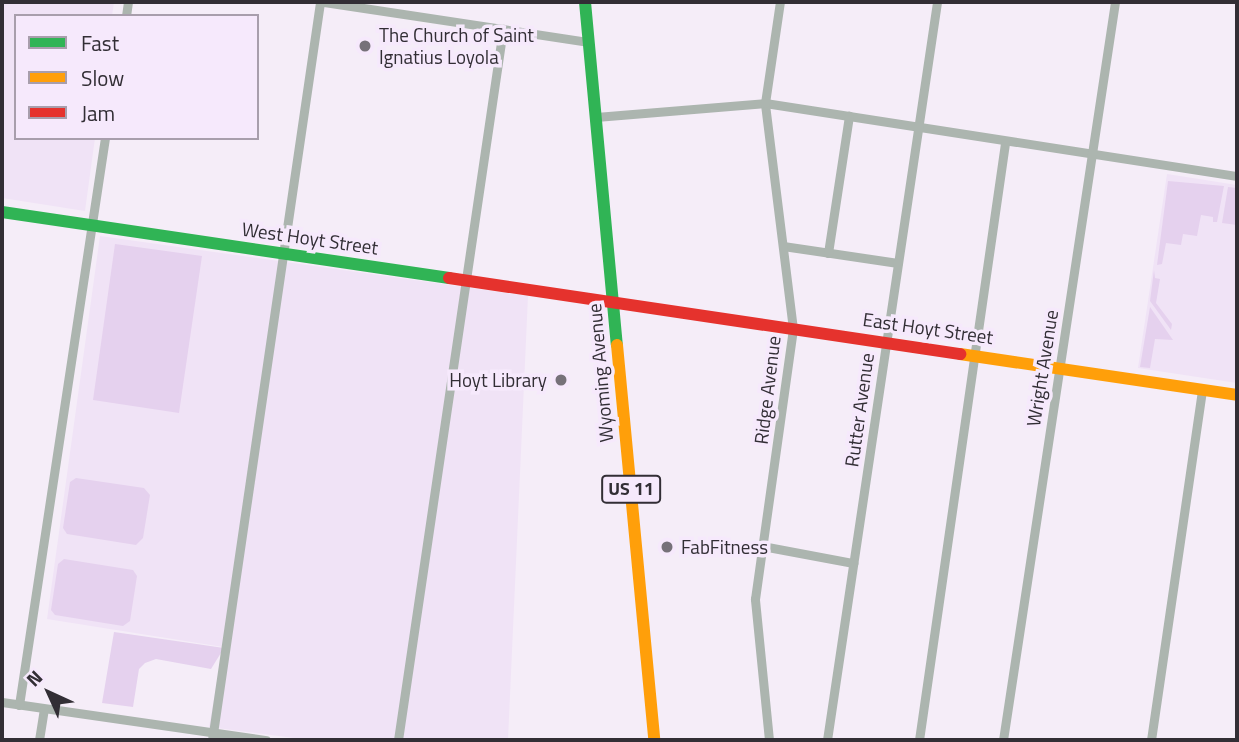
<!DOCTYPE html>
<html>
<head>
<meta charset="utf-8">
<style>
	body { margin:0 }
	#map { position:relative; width:1239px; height:742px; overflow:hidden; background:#f5edf8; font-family:"Titillium Web",sans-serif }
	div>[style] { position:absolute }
	.built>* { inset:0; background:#f0e3f6 }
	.green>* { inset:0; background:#e5d1ee }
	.street>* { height:9px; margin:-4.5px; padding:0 4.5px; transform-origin:4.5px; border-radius:4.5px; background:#acb5af }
	.fast>* { height:12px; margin:-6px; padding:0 6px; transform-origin:6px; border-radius:6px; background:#30b455 }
	.slow>* { height:12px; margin:-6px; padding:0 6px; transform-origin:6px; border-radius:6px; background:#ff9f0a }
	.jam>* { height:12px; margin:-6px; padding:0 6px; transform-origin:6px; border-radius:6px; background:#e5322d }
	.dots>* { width:19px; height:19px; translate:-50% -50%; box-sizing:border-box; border:4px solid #f6e9fc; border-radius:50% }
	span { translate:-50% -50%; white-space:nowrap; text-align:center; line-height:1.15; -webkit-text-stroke:7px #f6e9fc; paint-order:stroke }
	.shield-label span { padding:2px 5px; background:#f6e9fc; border:2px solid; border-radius:5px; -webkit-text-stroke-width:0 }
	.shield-label { font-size:18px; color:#322e35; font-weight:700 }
	.poi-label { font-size:19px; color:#322e35 }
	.left { translate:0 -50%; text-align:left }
	.right { translate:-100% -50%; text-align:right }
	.street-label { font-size:19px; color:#322e35 }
	.frame { position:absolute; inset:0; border:4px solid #322e35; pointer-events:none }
	.legend { position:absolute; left:14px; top:14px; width:245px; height:126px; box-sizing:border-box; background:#f6e9fc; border:2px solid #a89eac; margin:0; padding:9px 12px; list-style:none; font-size:21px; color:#322e35 }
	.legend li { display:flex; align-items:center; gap:14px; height:35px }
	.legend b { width:35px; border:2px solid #a89eac }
	.north { position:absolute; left:14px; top:658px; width:70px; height:70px; -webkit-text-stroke:5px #f6e9fc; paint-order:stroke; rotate:315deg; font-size:19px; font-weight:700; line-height:28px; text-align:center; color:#322e35 }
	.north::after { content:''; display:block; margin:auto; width:24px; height:32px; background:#322e35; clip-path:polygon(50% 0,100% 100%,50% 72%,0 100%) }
</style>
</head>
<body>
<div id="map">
	<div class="built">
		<div style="clip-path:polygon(2px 2px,114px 2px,112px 16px,16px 16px,16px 138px,95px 138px,85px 211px,2px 198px)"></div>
		<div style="clip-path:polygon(1167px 174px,1237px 185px,1237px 383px,1138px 368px)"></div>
		<div style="clip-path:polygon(100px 236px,528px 296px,508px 740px,309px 740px,209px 727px,223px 647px,47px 619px)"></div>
	</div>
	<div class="green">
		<div style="clip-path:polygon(1168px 181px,1224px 186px,1217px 222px,1213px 222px,1213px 217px,1201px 215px,1197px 236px,1183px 234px,1181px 245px,1166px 243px,1162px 264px,1157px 265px)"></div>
		<div style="clip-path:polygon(1228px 187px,1237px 188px,1237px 225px,1222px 223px)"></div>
		<div style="clip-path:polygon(115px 244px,202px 256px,179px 413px,93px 400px)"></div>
		<div style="clip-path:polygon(1154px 270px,1155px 278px,1160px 279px,1156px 303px,1172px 324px,1171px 330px,1150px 301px)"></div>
		<div style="clip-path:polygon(1150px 307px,1173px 340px,1155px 339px,1150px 368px,1140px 367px)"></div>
		<div style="clip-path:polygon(76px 478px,144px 488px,150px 495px,143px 538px,136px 545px,67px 534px,63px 528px,70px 482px)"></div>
		<div style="clip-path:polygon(64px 559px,133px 570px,137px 576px,130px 621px,123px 626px,55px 615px,51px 610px,58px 564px)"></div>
		<div style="clip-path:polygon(114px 632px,224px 648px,211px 669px,156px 659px,145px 663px,139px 669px,133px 707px,102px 703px)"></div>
	</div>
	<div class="street">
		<div style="left:324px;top:2px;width:268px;rotate:8.6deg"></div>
		<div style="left:126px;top:16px;width:14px;rotate:-82deg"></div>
		<div style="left:596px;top:117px;width:170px;rotate:-4.7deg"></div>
		<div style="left:765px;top:103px;width:478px;rotate:8.8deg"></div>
		<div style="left:783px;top:246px;width:116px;rotate:8.4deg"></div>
		<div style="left:828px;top:253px;width:139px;rotate:-81.3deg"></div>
		<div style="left:762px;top:546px;width:93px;rotate:10.6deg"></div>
		<div style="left:2px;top:702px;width:267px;rotate:8.2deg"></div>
		<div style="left:19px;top:705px;width:573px;rotate:-81.38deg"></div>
		<div style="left:39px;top:740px;width:31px;rotate:-81deg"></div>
		<div style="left:212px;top:740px;width:746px;rotate:-81.67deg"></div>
		<div style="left:398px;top:740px;width:719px;rotate:-81.6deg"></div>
		<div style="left:769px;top:740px;width:142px;rotate:-95.7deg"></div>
		<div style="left:755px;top:599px;width:273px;rotate:-82deg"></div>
		<div style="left:793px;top:329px;width:228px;rotate:-97.1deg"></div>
		<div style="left:765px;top:103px;width:102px;rotate:-81.6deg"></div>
		<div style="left:827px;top:740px;width:746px;rotate:-81.52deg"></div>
		<div style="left:919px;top:740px;width:603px;rotate:-81.8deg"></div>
		<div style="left:1003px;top:740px;width:746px;rotate:-81.37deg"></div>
		<div style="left:1151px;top:740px;width:354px;rotate:-81.7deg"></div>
	</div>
	<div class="fast">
		<div style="left:585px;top:2px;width:344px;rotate:84.7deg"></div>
		<div style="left:2px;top:212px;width:452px;rotate:8.4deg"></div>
	</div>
	<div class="slow">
		<div style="left:617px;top:345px;width:397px;rotate:84.6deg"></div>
		<div style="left:960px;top:354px;width:280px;rotate:8.4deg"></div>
	</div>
	<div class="jam">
		<div style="left:449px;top:278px;width:517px;rotate:8.46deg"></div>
	</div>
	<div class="dots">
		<div style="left:365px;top:46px;background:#767179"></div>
		<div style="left:561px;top:380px;background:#767179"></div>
		<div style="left:667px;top:547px;background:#767179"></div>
	</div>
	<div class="shield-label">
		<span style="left:631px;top:489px">US 11</span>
	</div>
	<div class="poi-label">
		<span class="left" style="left:379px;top:46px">The Church of Saint<br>Ignatius Loyola</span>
		<span class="right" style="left:547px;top:380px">Hoyt Library</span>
		<span class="left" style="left:681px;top:547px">FabFitness</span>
	</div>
	<div class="street-label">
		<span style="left:310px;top:238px;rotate:8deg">West Hoyt Street</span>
		<span style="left:928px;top:328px;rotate:8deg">East Hoyt Street</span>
		<span style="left:1042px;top:368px;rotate:-81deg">Wright Avenue</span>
		<span style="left:600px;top:373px;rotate:-95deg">Wyoming Avenue</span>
		<span style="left:767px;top:390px;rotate:-83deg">Ridge Avenue</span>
		<span style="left:859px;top:410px;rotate:-82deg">Rutter Avenue</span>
	</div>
	<div class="frame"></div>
	<ul class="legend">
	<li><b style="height:9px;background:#30b455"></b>Fast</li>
	<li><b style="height:9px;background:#ff9f0a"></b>Slow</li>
	<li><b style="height:9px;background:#e5322d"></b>Jam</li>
	</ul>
	<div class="north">N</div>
</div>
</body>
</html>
